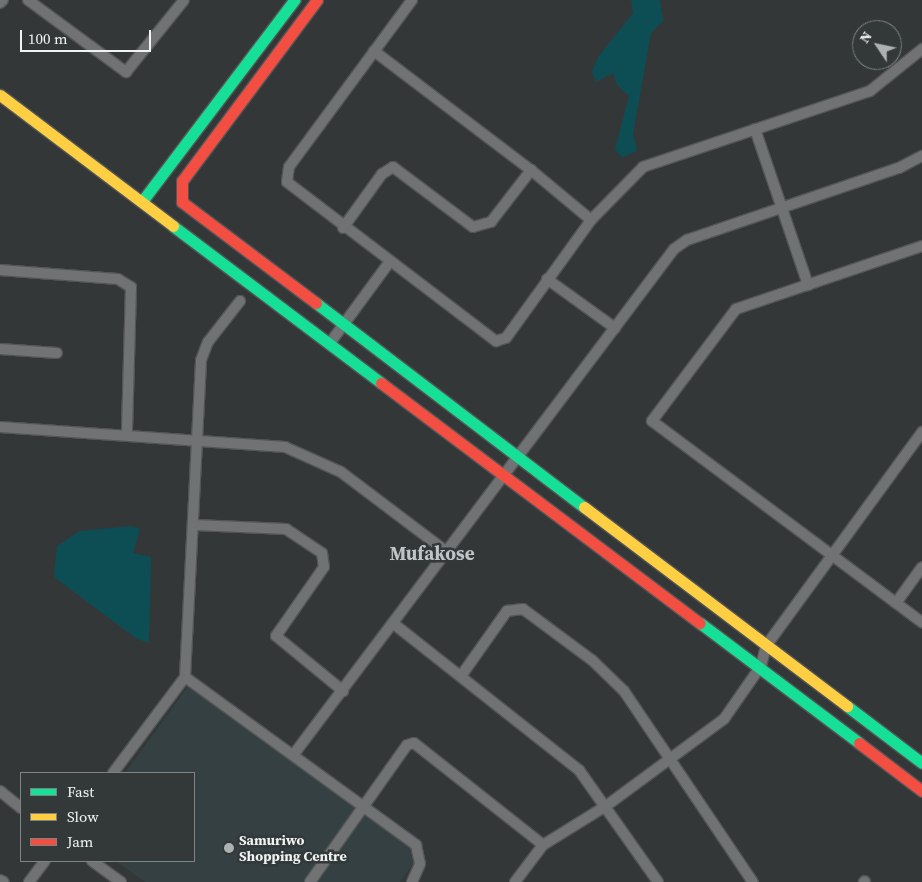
<!DOCTYPE html>
<html>
<head>
<meta charset="utf-8">
<style>
	body { margin:0 }
	#map { position:relative; width:922px; height:882px; overflow:hidden; background:#343738; font-family:"Source Serif 4",serif }
	div>[style] { position:absolute }
	.built>* { inset:0; background:#344042 }
	.green>* { inset:0; background:#0d4e55 }
	.roads { filter:drop-shadow(1px 0 #535556) drop-shadow(-1px 0 #535556) drop-shadow(0 1px #535556) drop-shadow(0 -1px #535556) }
	.street>* { height:10px; margin:-5px; padding:0 5px; transform-origin:5px; border-radius:5px; background:#707273 }
	.fast>* { height:11px; margin:-5.5px; padding:0 5.5px; transform-origin:5.5px; border-radius:5.5px; background:#16e098 }
	.slow>* { height:11px; margin:-5.5px; padding:0 5.5px; transform-origin:5.5px; border-radius:5.5px; background:#ffcf43 }
	.jam>* { height:11px; margin:-5.5px; padding:0 5.5px; transform-origin:5.5px; border-radius:5.5px; background:#f24e42 }
	.dots>* { width:14px; height:14px; translate:-50% -50%; box-sizing:border-box; border:2px solid #333839; border-radius:50% }
	span { translate:-50% -50%; white-space:nowrap; text-align:center; line-height:1.15; -webkit-text-stroke:5px #333839; paint-order:stroke }
	.poi-label { font-size:14px; color:#f0f3f3; font-weight:700 }
	.left { translate:0 -50%; text-align:left }
	.district-label { font-size:19px; color:#bfc5c6; font-weight:700 }
	.legend { position:absolute; left:20px; top:772px; width:175px; height:90px; box-sizing:border-box; background:#333839; border:1px solid #7f8383; margin:0; padding:6px 9px; list-style:none; font-size:15px; color:#f0f3f3 }
	.legend li { display:flex; align-items:center; gap:10px; height:25px }
	.legend b { width:25px; border:1px solid #7f8383 }
	.north { position:absolute; left:852px; top:20px; width:50px; height:50px; box-sizing:border-box; background:#333839; border:1px solid #7f8383; border-radius:50%; rotate:304deg; font-size:14px; font-weight:700; line-height:20px; text-align:center; color:#f0f3f3 }
	.north::after { content:''; display:block; margin:auto; width:18px; height:22px; background:#aeb1b2; clip-path:polygon(50% 0,100% 100%,50% 72%,0 100%) }
	.scale { position:absolute; left:20px; top:30px; width:131px; height:22px; box-sizing:border-box; border:2px solid #f0f3f3; border-top:0; padding-left:6px; font-size:15px; line-height:18px; white-space:nowrap; color:#f0f3f3; -webkit-text-stroke:4px #333839; paint-order:stroke }
</style>
</head>
<body>
<div id="map">
	<div class="built">
		<div style="clip-path:polygon(189px 685px,420px 854px,400px 882px,145px 882px,116px 861px,194px 861px,194px 773px,125px 773px)"></div>
	</div>
	<div class="green">
		<div style="clip-path:polygon(631px 0,660px 0,663px 21px,651px 33px,633px 134px,637px 151px,622px 157px,615px 149px,629px 96px,617px 85px,613px 73px,596px 82px,592px 72px,598px 57px,633px 13px)"></div>
		<div style="clip-path:polygon(132px 526px,140px 529px,133px 553px,151px 557px,149px 643px,137px 639px,54px 577px,57px 546px,80px 531px)"></div>
	</div>
	<div class="roads">
		<div class="street">
			<div style="left:28px;top:0;width:122px;rotate:36.3deg"></div>
			<div style="left:126px;top:72px;width:92px;rotate:-51.1deg"></div>
			<div style="left:412px;top:0;width:207px;rotate:126.4deg"></div>
			<div style="left:289px;top:167px;width:15px;rotate:98deg"></div>
			<div style="left:287px;top:182px;width:263px;rotate:37.3deg"></div>
			<div style="left:496px;top:341px;width:10px;rotate:-17deg"></div>
			<div style="left:506px;top:338px;width:145px;rotate:-54.2deg"></div>
			<div style="left:591px;top:220px;width:74px;rotate:-45.5deg"></div>
			<div style="left:643px;top:167px;width:239px;rotate:-18.5deg"></div>
			<div style="left:870px;top:91px;width:67px;rotate:-38.9deg"></div>
			<div style="left:0;top:3px;width:4px;rotate:-45deg"></div>
			<div style="left:374px;top:51px;width:197px;rotate:37.2deg"></div>
			<div style="left:755px;top:129px;width:165px;rotate:71.2deg"></div>
			<div style="left:343px;top:228px;width:67px;rotate:-54.2deg"></div>
			<div style="left:382px;top:174px;width:13px;rotate:-32deg"></div>
			<div style="left:393px;top:167px;width:100px;rotate:36.9deg"></div>
			<div style="left:473px;top:227px;width:19px;rotate:-16deg"></div>
			<div style="left:491px;top:222px;width:66px;rotate:-52.4deg"></div>
			<div style="left:531px;top:170px;width:78px;rotate:39.8deg"></div>
			<div style="left:922px;top:246px;width:196px;rotate:161.3deg"></div>
			<div style="left:736px;top:309px;width:140px;rotate:126.9deg"></div>
			<div style="left:652px;top:421px;width:337px;rotate:36.7deg"></div>
			<div style="left:0;top:270px;width:118px;rotate:4.4deg"></div>
			<div style="left:118px;top:279px;width:15px;rotate:32deg"></div>
			<div style="left:131px;top:287px;width:146px;rotate:91.6deg"></div>
			<div style="left:547px;top:279px;width:84px;rotate:35.8deg"></div>
			<div style="left:330px;top:343px;width:98px;rotate:-53.7deg"></div>
			<div style="left:0;top:349px;width:57px;rotate:4deg"></div>
			<div style="left:0;top:427px;width:286px;rotate:4deg"></div>
			<div style="left:285px;top:447px;width:61px;rotate:24.1deg"></div>
			<div style="left:341px;top:472px;width:134px;rotate:37.1deg"></div>
			<div style="left:195px;top:525px;width:91px;rotate:2.5deg"></div>
			<div style="left:286px;top:529px;width:43px;rotate:33.7deg"></div>
			<div style="left:322px;top:553px;width:14px;rotate:82deg"></div>
			<div style="left:324px;top:567px;width:84px;rotate:124.8deg"></div>
			<div style="left:276px;top:636px;width:87px;rotate:39.4deg"></div>
			<div style="left:896px;top:603px;width:44px;rotate:-54.2deg"></div>
			<div style="left:394px;top:624px;width:236px;rotate:38.3deg"></div>
			<div style="left:579px;top:770px;width:137px;rotate:54.8deg"></div>
			<div style="left:461px;top:676px;width:80px;rotate:-54.7deg"></div>
			<div style="left:507px;top:611px;width:16px;rotate:-7deg"></div>
			<div style="left:523px;top:609px;width:86px;rotate:36.5deg"></div>
			<div style="left:592px;top:660px;width:45px;rotate:44.1deg"></div>
			<div style="left:624px;top:691px;width:230px;rotate:56deg"></div>
			<div style="left:185px;top:677px;width:286px;rotate:36deg"></div>
			<div style="left:416px;top:845px;width:19px;rotate:78deg"></div>
			<div style="left:420px;top:864px;width:20px;rotate:114deg"></div>
			<div style="left:294px;top:754px;width:632px;rotate:-53.04deg"></div>
			<div style="left:674px;top:249px;width:16px;rotate:-35deg"></div>
			<div style="left:687px;top:240px;width:224px;rotate:-18.8deg"></div>
			<div style="left:899px;top:168px;width:26px;rotate:-28deg"></div>
			<div style="left:113px;top:773px;width:120px;rotate:-53.1deg"></div>
			<div style="left:185px;top:677px;width:317px;rotate:-87.1deg"></div>
			<div style="left:201px;top:360px;width:19px;rotate:-69deg"></div>
			<div style="left:208px;top:342px;width:52px;rotate:-52deg"></div>
			<div style="left:0;top:791px;width:27px;rotate:39deg"></div>
			<div style="left:92px;top:861px;width:36px;rotate:36deg"></div>
			<div style="left:0;top:880px;width:4px;rotate:27deg"></div>
			<div style="left:29px;top:882px;width:26px;rotate:-53deg"></div>
			<div style="left:310px;top:882px;width:168px;rotate:-54.7deg"></div>
			<div style="left:407px;top:745px;width:7px;rotate:-16deg"></div>
			<div style="left:414px;top:743px;width:164px;rotate:38.3deg"></div>
			<div style="left:515px;top:882px;width:46px;rotate:-52.9deg"></div>
			<div style="left:543px;top:845px;width:74px;rotate:-31.8deg"></div>
			<div style="left:606px;top:806px;width:147px;rotate:-36.4deg"></div>
			<div style="left:724px;top:719px;width:65px;rotate:-55.1deg"></div>
			<div style="left:761px;top:666px;width:21px;rotate:-76deg"></div>
			<div style="left:766px;top:646px;width:265px;rotate:-53.9deg"></div>
			<div style="left:864px;top:882px;width:1px;rotate:-45deg"></div>
		</div>
		<div class="fast">
			<div style="left:143px;top:200px;width:251px;rotate:-52.9deg"></div>
			<div style="left:173px;top:226px;width:261px;rotate:37deg"></div>
			<div style="left:316px;top:303px;width:337px;rotate:37.3deg"></div>
			<div style="left:700px;top:623px;width:199px;rotate:37deg"></div>
			<div style="left:847px;top:706px;width:94px;rotate:37.2deg"></div>
		</div>
		<div class="slow">
			<div style="left:0;top:95px;width:217px;rotate:37.1deg"></div>
			<div style="left:584px;top:507px;width:330px;rotate:37.1deg"></div>
		</div>
		<div class="jam">
			<div style="left:316px;top:303px;width:168px;rotate:-143deg"></div>
			<div style="left:182px;top:202px;width:21px;rotate:-90deg"></div>
			<div style="left:182px;top:181px;width:226px;rotate:-53.3deg"></div>
			<div style="left:381px;top:383px;width:399px;rotate:37deg"></div>
			<div style="left:859px;top:743px;width:79px;rotate:37.3deg"></div>
		</div>
	</div>
	<div class="dots">
		<div style="left:229px;top:848px;background:#aeb1b2"></div>
	</div>
	<div class="poi-label">
		<span class="left" style="left:239px;top:848px">Samuriwo<br>Shopping Centre</span>
	</div>
	<div class="district-label">
		<span style="left:432px;top:554px">Mufakose</span>
	</div>
	<ul class="legend">
	<li><b style="height:6px;background:#16e098"></b>Fast</li>
	<li><b style="height:6px;background:#ffcf43"></b>Slow</li>
	<li><b style="height:6px;background:#f24e42"></b>Jam</li>
	</ul>
	<div class="north">N</div>
	<div class="scale">100 m</div>
</div>
</body>
</html>
